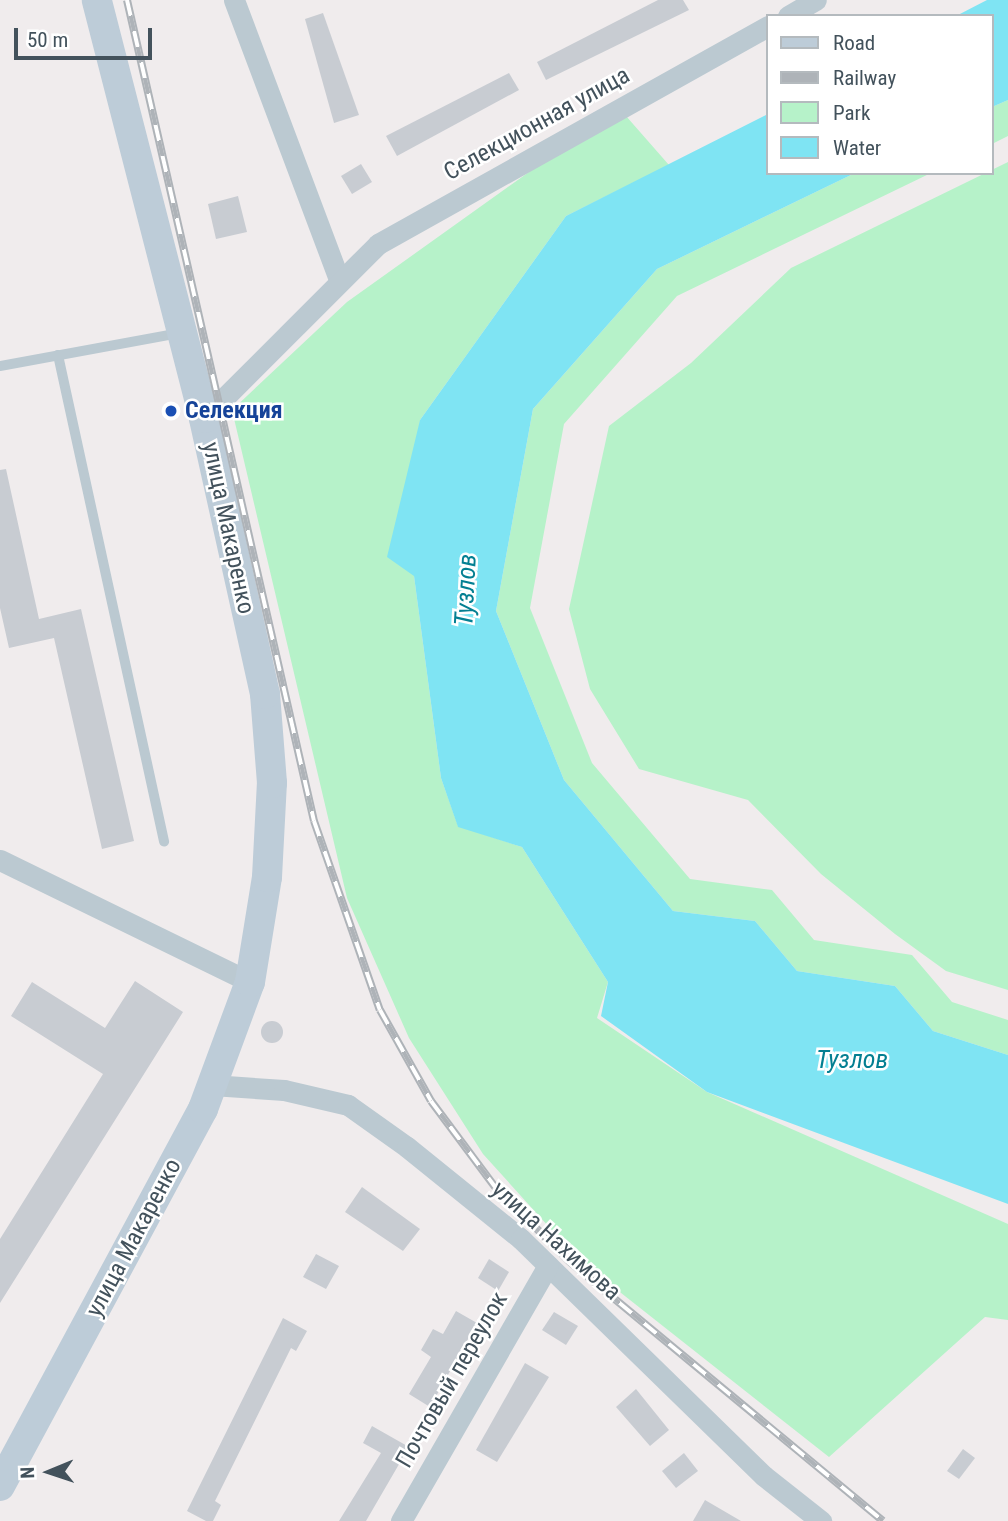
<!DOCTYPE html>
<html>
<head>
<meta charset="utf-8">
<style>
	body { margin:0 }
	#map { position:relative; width:1008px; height:1521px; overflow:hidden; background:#f0eced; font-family:"Roboto Condensed",sans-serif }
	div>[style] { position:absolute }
	.green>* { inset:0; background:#b6f2c9 }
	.water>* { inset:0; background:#7fe4f3 }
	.building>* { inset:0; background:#c8ccd2 }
	.round { border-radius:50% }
	.lane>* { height:10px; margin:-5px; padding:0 5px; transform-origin:5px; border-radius:5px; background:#bbc9d1 }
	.street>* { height:21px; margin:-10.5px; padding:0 10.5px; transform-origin:10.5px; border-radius:10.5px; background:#bbc9d1 }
	.secondary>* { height:30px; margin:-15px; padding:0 15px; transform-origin:15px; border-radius:15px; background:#bdccd8 }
	.rail>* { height:8px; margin-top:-4px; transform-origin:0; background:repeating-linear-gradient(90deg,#fff 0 16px,#aeb3b8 0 32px); box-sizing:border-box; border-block:2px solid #aeb3b8 }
	.dots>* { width:19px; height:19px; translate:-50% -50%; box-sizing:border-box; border:4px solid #fff; border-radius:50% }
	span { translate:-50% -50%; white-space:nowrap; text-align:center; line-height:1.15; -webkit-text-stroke:5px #fff; paint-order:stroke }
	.street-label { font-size:24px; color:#43525c }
	.transit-label { font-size:24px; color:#164399; font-weight:700 }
	.left { translate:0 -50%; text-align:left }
	.water-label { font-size:26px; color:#037f92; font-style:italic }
	.legend { position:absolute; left:766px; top:14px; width:228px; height:161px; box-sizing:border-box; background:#fff; border:2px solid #b4babe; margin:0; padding:9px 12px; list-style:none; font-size:21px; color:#43525c }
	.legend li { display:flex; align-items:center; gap:14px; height:35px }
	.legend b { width:35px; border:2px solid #b4babe }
	.north { position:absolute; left:14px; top:1437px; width:70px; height:70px; -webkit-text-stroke:5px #fff; paint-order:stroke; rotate:268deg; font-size:19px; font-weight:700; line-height:28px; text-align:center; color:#43525c }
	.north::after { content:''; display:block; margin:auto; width:24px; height:32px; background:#43525c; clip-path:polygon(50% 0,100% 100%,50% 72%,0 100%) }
	.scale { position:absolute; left:14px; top:28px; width:138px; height:32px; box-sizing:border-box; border:4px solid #43525c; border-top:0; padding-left:9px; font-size:21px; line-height:24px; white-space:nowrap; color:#43525c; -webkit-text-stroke:5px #fff; paint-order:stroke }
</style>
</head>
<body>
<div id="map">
	<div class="green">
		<div style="clip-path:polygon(1008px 100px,1008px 136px,992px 144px,992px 107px)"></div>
		<div style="clip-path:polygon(626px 116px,669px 165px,566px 216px,420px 420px,414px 576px,441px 778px,458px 826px,522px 847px,608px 982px,597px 1018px,707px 1092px,1008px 1224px,1008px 1320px,985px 1317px,829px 1457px,578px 1259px,483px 1154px,409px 1038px,347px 898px,232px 410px,347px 302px,543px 162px)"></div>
		<div style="clip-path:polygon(1008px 162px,1008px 990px,946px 971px,895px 934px,821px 874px,748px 800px,639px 769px,590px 689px,569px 609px,609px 426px,691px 363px,791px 268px)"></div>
		<div style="clip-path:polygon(855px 173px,931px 173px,677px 296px,564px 424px,530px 608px,592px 763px,690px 879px,772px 890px,814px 940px,912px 955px,952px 1002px,1008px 1020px,1008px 1055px,933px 1031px,895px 986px,797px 971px,755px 921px,673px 911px,564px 780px,496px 611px,533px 409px,657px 269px)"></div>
	</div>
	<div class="water">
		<div style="clip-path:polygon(987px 0,1008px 0,1008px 100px,992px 107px,992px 16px,956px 16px)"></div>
		<div style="clip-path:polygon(768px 114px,768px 173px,855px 173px,657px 269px,533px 409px,496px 611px,564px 780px,673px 911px,755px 921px,797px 971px,895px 986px,933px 1031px,1008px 1055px,1008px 1204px,707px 1092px,601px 1016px,608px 982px,522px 847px,458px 827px,441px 778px,414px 576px,387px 557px,420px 420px,566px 216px)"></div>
	</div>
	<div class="building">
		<div style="clip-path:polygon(658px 0,683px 0,689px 10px,546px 80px,537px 62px)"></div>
		<div style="clip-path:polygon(323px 13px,359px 115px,334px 123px,305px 19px)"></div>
		<div style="clip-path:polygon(509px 73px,519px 90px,397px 156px,386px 136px)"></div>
		<div style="clip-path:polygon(361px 164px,372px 182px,352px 194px,341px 176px)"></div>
		<div style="clip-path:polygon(238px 196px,247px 232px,216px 239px,208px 204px)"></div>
		<div style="clip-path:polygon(6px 469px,39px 619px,81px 609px,134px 841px,102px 849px,54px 638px,9px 648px,0 608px,0 470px)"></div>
		<div style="clip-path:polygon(135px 981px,183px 1012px,0 1303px,0 1239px,103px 1074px,11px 1016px,32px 982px,105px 1028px)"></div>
		<div class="round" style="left:261px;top:1021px;width:22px;height:22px"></div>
		<div style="clip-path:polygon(362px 1187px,420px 1229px,403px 1251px,345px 1212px)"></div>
		<div style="clip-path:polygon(316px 1254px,339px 1266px,326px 1289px,303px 1277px)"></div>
		<div style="clip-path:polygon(489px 1259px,509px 1272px,498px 1291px,478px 1278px)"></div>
		<div style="clip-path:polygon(456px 1311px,477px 1323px,430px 1407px,409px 1394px,431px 1357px,421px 1350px,433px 1329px,443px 1334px)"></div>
		<div style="clip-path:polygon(554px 1312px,578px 1326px,566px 1345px,542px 1330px)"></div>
		<div style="clip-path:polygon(283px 1318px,307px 1331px,296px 1351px,291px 1348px,215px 1501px,221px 1505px,213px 1521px,206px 1521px,187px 1511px)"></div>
		<div style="clip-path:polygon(525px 1363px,549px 1377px,497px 1462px,476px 1450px)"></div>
		<div style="clip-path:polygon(636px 1389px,669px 1430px,650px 1446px,616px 1407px)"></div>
		<div style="clip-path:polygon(372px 1426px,409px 1447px,366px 1521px,339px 1521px,381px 1453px,363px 1443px)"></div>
		<div style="clip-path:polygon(963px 1449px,975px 1458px,959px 1479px,947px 1471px)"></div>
		<div style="clip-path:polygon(684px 1453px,698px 1471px,676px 1488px,662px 1471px)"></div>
		<div style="clip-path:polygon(705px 1500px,741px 1521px,693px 1521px)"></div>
	</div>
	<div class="lane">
		<div style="left:58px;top:355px;width:498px;rotate:77.7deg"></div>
		<div style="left:0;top:366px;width:182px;rotate:-10.4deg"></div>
	</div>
	<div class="street">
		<div style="left:234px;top:0;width:298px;rotate:69.4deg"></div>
		<div style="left:788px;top:16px;width:32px;rotate:-30deg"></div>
		<div style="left:204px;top:418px;width:246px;rotate:-45deg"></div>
		<div style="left:378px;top:244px;width:447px;rotate:-29.2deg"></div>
		<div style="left:0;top:860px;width:278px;rotate:26deg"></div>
		<div style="left:212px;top:1085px;width:72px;rotate:4deg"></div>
		<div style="left:284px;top:1090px;width:66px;rotate:13.2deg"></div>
		<div style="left:348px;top:1105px;width:72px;rotate:35.4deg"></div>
		<div style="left:407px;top:1147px;width:146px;rotate:38.9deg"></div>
		<div style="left:521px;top:1239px;width:339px;rotate:44.3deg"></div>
		<div style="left:764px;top:1476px;width:73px;rotate:38.3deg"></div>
		<div style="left:401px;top:1521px;width:295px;rotate:-60.1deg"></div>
	</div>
	<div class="secondary">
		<div style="left:0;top:1486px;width:428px;rotate:-61.7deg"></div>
		<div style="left:203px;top:1109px;width:135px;rotate:-69.7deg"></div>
		<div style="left:250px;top:982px;width:106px;rotate:-80.8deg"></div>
		<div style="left:267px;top:877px;width:94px;rotate:-87deg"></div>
		<div style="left:272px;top:783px;width:89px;rotate:-94.5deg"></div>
		<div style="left:265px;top:694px;width:283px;rotate:-102.5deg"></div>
		<div style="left:204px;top:418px;width:431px;rotate:-104.4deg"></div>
	</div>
	<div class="rail">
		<div style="left:127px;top:0;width:842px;rotate:77.17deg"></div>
		<div style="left:314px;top:821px;width:200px;rotate:70.8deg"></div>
		<div style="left:380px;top:1010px;width:104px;rotate:60.7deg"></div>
		<div style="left:431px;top:1101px;width:107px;rotate:53.3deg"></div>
		<div style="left:495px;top:1187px;width:106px;rotate:45deg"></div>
		<div style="left:570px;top:1262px;width:406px;rotate:39.6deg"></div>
	</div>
	<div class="dots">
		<div style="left:171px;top:411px;background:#1a4fb4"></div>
	</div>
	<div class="street-label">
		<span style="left:537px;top:124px;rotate:-29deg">Селекционная улица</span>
		<span style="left:228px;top:528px;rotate:78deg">улица Макаренко</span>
		<span style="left:134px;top:1238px;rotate:-62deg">улица Макаренко</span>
		<span style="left:556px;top:1241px;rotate:42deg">улица Нахимова</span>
		<span style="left:452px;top:1380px;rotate:-60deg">Почтовый переулок</span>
	</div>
	<div class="transit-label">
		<span class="left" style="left:185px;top:411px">Селекция</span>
	</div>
	<div class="water-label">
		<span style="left:466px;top:590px;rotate:-87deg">Тузлов</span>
		<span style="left:852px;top:1060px">Тузлов</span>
	</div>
	<ul class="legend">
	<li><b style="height:9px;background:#bdccd8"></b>Road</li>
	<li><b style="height:9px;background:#aeb3b8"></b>Railway</li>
	<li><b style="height:19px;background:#b6f2c9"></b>Park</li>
	<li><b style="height:19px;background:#7fe4f3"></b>Water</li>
	</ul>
	<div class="north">N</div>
	<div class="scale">50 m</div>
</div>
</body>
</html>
